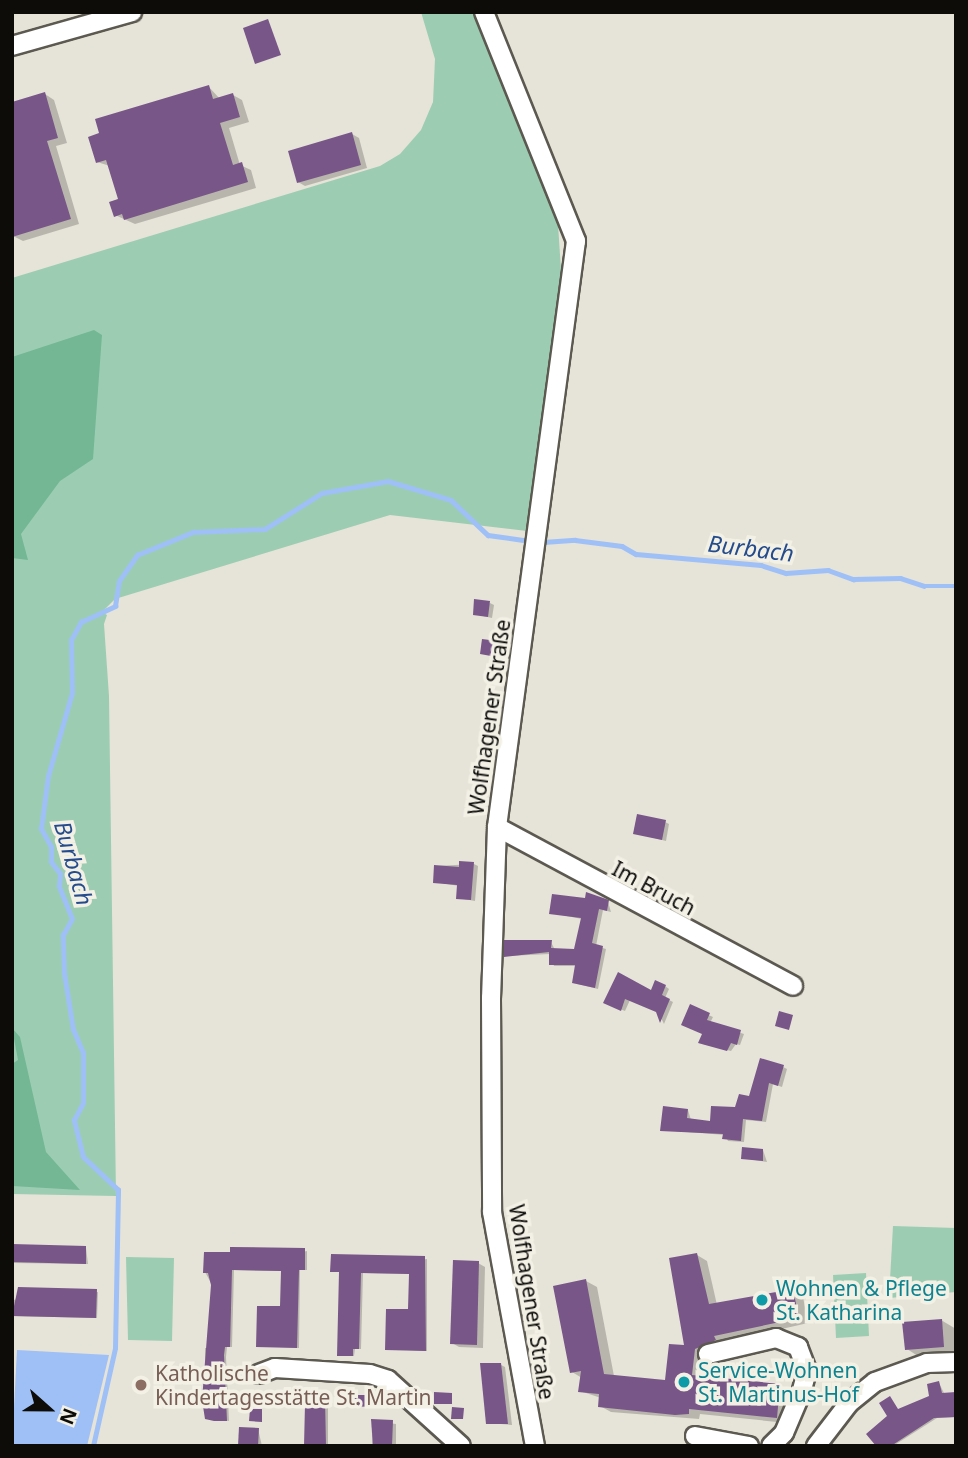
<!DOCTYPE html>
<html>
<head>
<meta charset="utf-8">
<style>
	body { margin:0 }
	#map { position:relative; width:968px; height:1458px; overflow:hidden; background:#e6e3d9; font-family:"Noto Sans",sans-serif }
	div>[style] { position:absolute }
	.green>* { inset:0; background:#9ccdb3 }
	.forest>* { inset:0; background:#73b795 }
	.water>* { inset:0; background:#9ec0f6 }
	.shadow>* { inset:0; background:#0003 }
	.stream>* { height:4.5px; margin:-2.25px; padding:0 2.25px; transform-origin:2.25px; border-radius:2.25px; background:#9ec0f6 }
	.building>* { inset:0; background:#785687 }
	.roads { filter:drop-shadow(2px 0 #5c5951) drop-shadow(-2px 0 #5c5951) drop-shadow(0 2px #5c5951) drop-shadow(0 -2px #5c5951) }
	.minor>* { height:18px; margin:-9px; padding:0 9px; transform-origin:9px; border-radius:9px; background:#fff }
	.dots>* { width:19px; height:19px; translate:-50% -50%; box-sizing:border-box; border:4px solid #f3f0e6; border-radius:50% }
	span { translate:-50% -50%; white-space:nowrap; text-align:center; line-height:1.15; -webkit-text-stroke:7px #f3f0e6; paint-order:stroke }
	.street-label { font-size:21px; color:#0d0c09 }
	.culture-label { font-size:21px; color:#0d838f }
	.left { translate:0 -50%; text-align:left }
	.education-label { font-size:21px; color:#785e54 }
	.water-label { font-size:23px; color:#244c8c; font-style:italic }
	.frame { position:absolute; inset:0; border:14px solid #0d0c09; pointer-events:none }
	.north { position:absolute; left:14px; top:1374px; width:70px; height:70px; -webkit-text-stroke:5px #f3f0e6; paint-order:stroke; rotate:111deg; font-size:19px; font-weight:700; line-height:28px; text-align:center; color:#0d0c09 }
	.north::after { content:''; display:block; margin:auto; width:24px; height:32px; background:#0d0c09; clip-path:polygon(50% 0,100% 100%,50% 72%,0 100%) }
</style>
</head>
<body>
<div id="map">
	<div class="green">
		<div style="clip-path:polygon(421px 12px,478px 12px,557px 209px,562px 285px,527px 531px,390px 515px,115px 599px,102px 612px,107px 615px,104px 624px,109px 696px,116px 1196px,12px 1194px,12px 278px,380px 166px,400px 154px,421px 130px,433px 102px,435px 59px)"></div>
		<div style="clip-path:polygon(893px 1226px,956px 1228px,956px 1292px,889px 1298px)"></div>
		<div style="clip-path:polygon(126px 1257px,174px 1258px,172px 1341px,128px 1340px)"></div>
		<div style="clip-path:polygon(866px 1273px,869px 1336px,836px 1338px,833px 1275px)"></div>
	</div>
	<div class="forest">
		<div style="clip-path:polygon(94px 330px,102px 335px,93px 459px,60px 481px,21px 534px,28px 560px,12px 558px,12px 357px)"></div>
		<div style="clip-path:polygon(12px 1028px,20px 1037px,46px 1152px,80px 1190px,12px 1186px,12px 1064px,18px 1060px)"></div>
	</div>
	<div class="water">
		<div style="clip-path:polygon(17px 1350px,109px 1355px,87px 1446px,12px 1446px)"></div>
	</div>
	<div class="shadow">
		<div style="clip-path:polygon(209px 87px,220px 99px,233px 95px,242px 100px,249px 122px,229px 128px,240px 165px,251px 170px,256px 188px,135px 224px,115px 215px,120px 200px,110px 166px,97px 162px)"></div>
		<div style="clip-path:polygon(45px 94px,54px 100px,67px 143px,56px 146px,79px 224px,23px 241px,13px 236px)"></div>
		<div style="clip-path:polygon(352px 134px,359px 138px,367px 168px,305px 186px,298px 182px)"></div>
		<div style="clip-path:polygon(490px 603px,494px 605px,492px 618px,474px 614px)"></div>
		<div style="clip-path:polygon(504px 644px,508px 646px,506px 659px,482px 653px)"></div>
		<div style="clip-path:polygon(665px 822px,669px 824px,666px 841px,635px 833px)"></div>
		<div style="clip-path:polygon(474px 864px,478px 866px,475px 901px,458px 898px,459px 886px,435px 882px,436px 866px)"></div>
		<div style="clip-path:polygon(608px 902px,611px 912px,603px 910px,596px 946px,606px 949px,598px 989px,578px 984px,577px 966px,554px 966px,550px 954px,506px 956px,551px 942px,555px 950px,576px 951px,582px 919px,551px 913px)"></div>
		<div style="clip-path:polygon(665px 986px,669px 989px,665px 998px,673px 1002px,664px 1024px,658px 1012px,630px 1000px,625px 1011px,605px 1003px)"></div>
		<div style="clip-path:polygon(691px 1007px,713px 1017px,710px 1023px,744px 1034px,740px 1045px,736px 1044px,731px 1051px,703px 1044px,704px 1033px)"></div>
		<div style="clip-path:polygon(783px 1067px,787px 1069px,782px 1087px,773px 1084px,766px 1122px,746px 1120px,744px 1142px,728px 1141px,725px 1135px,662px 1130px,688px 1110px,691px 1120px,711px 1123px,750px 1099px)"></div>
		<div style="clip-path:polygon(763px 1150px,767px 1162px,743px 1158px)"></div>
		<div style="clip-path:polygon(12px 1246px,86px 1248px,88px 1264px,12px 1263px)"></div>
		<div style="clip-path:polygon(307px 1251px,307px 1270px,300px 1270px,299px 1348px,258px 1346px,281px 1308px,282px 1271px,234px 1270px,232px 1347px,227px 1347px,226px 1357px,229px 1421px,206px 1418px,205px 1348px,210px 1348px,212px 1285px,205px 1272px)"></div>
		<div style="clip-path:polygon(697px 1255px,707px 1261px,717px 1305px,792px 1291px,803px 1297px,808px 1323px,724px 1342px,705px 1355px,703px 1378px,780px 1386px,791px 1392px,787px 1423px,700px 1414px,699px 1419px,611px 1412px,600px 1406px,601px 1398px,580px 1391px,582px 1378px,572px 1372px,586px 1281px,597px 1287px,614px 1376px,666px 1382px,686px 1347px)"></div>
		<div style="clip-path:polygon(427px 1259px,427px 1351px,387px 1349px,410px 1311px,411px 1274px,363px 1273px,361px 1349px,355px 1349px,354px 1356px,341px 1356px,341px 1272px,332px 1271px)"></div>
		<div style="clip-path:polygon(478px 1263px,485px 1267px,483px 1348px,459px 1347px,452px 1343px)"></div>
		<div style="clip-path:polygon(98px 1292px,97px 1318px,12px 1316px,12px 1300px)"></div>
		<div style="clip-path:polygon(941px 1320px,956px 1329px,956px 1354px,921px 1358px,907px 1349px)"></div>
		<div style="clip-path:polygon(501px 1365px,505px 1367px,512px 1425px,488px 1423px)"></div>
		<div style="clip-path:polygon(939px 1383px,956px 1417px,937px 1418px,893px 1446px,879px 1446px,899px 1411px,932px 1397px)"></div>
		<div style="clip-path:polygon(324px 1399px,328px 1401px,328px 1446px,306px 1446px,306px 1405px,285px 1403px)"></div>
		<div style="clip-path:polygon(373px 1421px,396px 1424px,396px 1445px,419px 1446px,372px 1446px)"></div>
		<div style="clip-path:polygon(258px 1429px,262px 1446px,240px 1446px)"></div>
	</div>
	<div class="stream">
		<div style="left:543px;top:542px;width:32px;rotate:-4deg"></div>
		<div style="left:575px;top:540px;width:47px;rotate:7.3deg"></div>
		<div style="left:622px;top:546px;width:16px;rotate:30deg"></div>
		<div style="left:636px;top:554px;width:125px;rotate:5deg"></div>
		<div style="left:761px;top:565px;width:26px;rotate:18deg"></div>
		<div style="left:786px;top:573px;width:42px;rotate:-4.1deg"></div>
		<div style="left:828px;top:570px;width:27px;rotate:20deg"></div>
		<div style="left:853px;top:579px;width:47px;rotate:-1.2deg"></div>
		<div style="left:900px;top:578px;width:25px;rotate:18deg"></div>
		<div style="left:924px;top:586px;width:32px"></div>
		<div style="left:93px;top:1446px;width:100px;rotate:-77.3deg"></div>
		<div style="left:115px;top:1348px;width:158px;rotate:-88.9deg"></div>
		<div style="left:118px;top:1190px;width:48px;rotate:-136.7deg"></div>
		<div style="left:83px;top:1157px;width:38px;rotate:-104deg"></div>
		<div style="left:74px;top:1120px;width:19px;rotate:-62deg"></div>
		<div style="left:83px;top:1103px;width:50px;rotate:-90deg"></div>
		<div style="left:83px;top:1053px;width:25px;rotate:-113deg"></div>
		<div style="left:73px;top:1030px;width:58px;rotate:-99deg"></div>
		<div style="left:64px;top:973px;width:38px;rotate:-92deg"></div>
		<div style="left:63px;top:935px;width:18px;rotate:-61deg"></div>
		<div style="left:72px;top:919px;width:35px;rotate:-112deg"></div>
		<div style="left:59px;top:886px;width:12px;rotate:-85deg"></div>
		<div style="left:60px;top:874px;width:15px;rotate:-127deg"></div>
		<div style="left:51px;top:862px;width:15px;rotate:-90deg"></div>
		<div style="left:51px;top:847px;width:21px;rotate:-119deg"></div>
		<div style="left:41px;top:829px;width:53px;rotate:-82.5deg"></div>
		<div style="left:48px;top:776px;width:86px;rotate:-73.9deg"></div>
		<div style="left:72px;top:693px;width:53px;rotate:-91.1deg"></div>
		<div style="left:71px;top:640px;width:21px;rotate:-61deg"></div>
		<div style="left:81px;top:622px;width:38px;rotate:-25deg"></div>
		<div style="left:115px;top:606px;width:25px;rotate:-81deg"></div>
		<div style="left:119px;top:581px;width:32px;rotate:-55deg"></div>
		<div style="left:137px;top:555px;width:61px;rotate:-22.3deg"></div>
		<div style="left:193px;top:532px;width:72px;rotate:-2.4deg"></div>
		<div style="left:265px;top:529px;width:67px;rotate:-32.3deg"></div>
		<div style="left:322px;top:493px;width:67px;rotate:-10.3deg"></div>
		<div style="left:388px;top:481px;width:66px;rotate:16.8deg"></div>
		<div style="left:451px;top:500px;width:51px;rotate:43.4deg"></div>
		<div style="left:488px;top:535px;width:42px;rotate:8.1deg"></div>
	</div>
	<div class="building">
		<div style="clip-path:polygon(268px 19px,281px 55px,255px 64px,243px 28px)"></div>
		<div style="clip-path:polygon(209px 85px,213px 99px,233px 93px,240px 117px,220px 123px,233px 165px,242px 162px,248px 182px,124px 220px,122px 214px,114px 217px,109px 202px,118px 199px,106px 160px,96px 163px,88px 137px,99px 133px,95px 119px)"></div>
		<div style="clip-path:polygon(45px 92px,58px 138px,47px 141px,71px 219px,12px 237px,12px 102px)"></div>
		<div style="clip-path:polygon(352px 132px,361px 165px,297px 183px,288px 151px)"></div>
		<div style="clip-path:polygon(474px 599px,490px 601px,488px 617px,473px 615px)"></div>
		<div style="clip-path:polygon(482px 639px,505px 642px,502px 658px,480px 654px)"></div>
		<div style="clip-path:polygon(637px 814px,666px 820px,662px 840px,633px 834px)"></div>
		<div style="clip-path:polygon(459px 861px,474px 862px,471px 900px,456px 899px,457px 885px,433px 883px,434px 865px,459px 867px)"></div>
		<div style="clip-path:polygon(586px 892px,609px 900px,607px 911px,599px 909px,592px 943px,603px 946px,595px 988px,572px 983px,575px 965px,549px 965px,549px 952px,504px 957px,504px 940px,552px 940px,551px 948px,574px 949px,581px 918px,549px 914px,552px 894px,585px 898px)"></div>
		<div style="clip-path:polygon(618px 972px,651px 990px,655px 980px,666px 985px,662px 995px,670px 999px,660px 1023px,656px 1012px,625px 999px,621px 1011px,603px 1003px)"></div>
		<div style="clip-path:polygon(690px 1004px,710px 1013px,707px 1020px,741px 1030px,737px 1045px,731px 1043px,727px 1051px,698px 1043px,702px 1034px,681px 1025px)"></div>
		<div style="clip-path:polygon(779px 1011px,793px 1015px,789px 1030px,775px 1026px)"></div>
		<div style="clip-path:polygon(760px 1058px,784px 1065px,778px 1086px,769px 1083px,762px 1121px,743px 1119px,741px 1141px,722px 1139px,723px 1134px,660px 1131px,663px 1106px,688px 1109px,687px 1118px,710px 1121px,711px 1106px,735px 1107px,739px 1094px,749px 1096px)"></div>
		<div style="clip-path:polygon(742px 1147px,763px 1149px,763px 1161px,741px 1159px)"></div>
		<div style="clip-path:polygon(12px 1244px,86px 1246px,86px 1264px,12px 1262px)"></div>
		<div style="clip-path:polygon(230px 1247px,305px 1248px,305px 1270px,299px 1270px,297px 1348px,256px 1347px,257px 1306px,280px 1306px,281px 1271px,232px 1270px,230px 1347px,225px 1347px,224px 1355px,227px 1421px,214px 1421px,205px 1419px,202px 1400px,211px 1285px,208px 1273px,203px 1273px,204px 1252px,230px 1252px)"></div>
		<div style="clip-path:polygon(697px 1253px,709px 1304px,793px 1289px,799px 1318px,714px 1336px,716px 1340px,695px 1349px,692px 1375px,780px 1384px,777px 1418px,689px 1409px,689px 1414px,675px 1415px,598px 1407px,599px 1394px,578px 1392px,581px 1371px,570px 1373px,553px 1286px,586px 1279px,604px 1374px,665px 1380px,669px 1344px,684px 1345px,669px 1258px)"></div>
		<div style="clip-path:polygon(331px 1254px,425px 1256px,426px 1351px,385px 1350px,386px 1309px,408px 1309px,409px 1274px,361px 1273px,359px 1349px,353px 1349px,353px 1356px,337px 1356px,339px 1272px,330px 1272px)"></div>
		<div style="clip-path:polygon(453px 1260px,479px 1261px,477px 1345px,450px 1344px)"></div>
		<div style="clip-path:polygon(18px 1287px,97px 1289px,96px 1318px,12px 1316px)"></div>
		<div style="clip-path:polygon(942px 1319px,944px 1347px,905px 1350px,902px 1322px)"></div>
		<div style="clip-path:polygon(480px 1363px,501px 1363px,508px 1424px,486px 1424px)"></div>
		<div style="clip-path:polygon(939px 1381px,942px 1393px,956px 1392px,956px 1417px,934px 1418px,891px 1446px,876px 1446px,866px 1434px,887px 1416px,879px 1403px,890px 1396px,898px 1409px,929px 1396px,927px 1384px)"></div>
		<div style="clip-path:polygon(283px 1392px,325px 1398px,326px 1446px,304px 1446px,305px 1404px,283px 1404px)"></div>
		<div style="clip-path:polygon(434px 1392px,452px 1393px,452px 1404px,434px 1404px)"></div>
		<div style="clip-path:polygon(349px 1395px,372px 1395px,372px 1407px,349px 1406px)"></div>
		<div style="clip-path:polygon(452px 1407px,464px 1408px,463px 1419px,451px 1419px)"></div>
		<div style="clip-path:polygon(250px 1409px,262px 1409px,262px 1422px,249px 1421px)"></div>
		<div style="clip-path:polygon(371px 1419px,393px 1420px,392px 1446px,373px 1446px)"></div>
		<div style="clip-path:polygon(239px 1427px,259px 1428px,258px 1446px,238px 1446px)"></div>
	</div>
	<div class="roads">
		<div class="minor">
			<div style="left:484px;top:12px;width:247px;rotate:68.1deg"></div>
			<div style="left:576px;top:241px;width:591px;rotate:97.68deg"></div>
			<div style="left:497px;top:827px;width:171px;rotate:92deg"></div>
			<div style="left:491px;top:998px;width:214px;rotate:89.7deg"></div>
			<div style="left:492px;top:1212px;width:238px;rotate:79.6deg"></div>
			<div style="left:12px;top:46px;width:125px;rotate:-15.8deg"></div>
			<div style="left:497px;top:827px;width:336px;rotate:28.2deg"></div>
			<div style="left:708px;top:1354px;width:70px;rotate:-13.2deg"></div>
			<div style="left:776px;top:1338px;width:24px;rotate:22deg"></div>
			<div style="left:798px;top:1347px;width:26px;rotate:69deg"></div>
			<div style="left:807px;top:1371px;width:23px;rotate:105deg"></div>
			<div style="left:801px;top:1393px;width:43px;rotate:113deg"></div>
			<div style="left:784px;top:1433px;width:18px;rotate:135deg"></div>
			<div style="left:259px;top:1374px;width:17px;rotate:-21deg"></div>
			<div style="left:275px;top:1368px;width:95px;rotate:3.6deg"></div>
			<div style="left:370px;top:1374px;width:19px;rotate:18deg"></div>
			<div style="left:388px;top:1380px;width:98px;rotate:42.1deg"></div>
			<div style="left:695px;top:1436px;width:55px;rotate:10.5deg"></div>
			<div style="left:816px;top:1446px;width:54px;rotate:-52.5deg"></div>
			<div style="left:849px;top:1403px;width:33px;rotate:-39deg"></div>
			<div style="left:875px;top:1382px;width:55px;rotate:-20.1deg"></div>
			<div style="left:927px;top:1363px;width:29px;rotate:-2deg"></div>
		</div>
	</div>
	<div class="dots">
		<div style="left:762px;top:1300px;background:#0f9aa8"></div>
		<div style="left:684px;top:1382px;background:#0f9aa8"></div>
		<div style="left:141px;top:1385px;background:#8d6e63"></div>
	</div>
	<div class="street-label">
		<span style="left:489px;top:717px;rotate:-82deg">Wolfhagener Straße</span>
		<span style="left:654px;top:888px;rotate:28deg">Im Bruch</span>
		<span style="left:532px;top:1302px;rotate:81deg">Wolfhagener Straße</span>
	</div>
	<div class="culture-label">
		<span class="left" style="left:776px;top:1300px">Wohnen &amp; Pflege<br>St. Katharina</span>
		<span class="left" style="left:698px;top:1382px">Service-Wohnen<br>St. Martinus-Hof</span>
	</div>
	<div class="education-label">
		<span class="left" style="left:155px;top:1385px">Katholische<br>Kindertagesstätte St. Martin</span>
	</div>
	<div class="water-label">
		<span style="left:751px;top:548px;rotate:7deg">Burbach</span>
		<span style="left:74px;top:863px;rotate:74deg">Burbach</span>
	</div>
	<div class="frame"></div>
	<div class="north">N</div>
</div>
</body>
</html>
